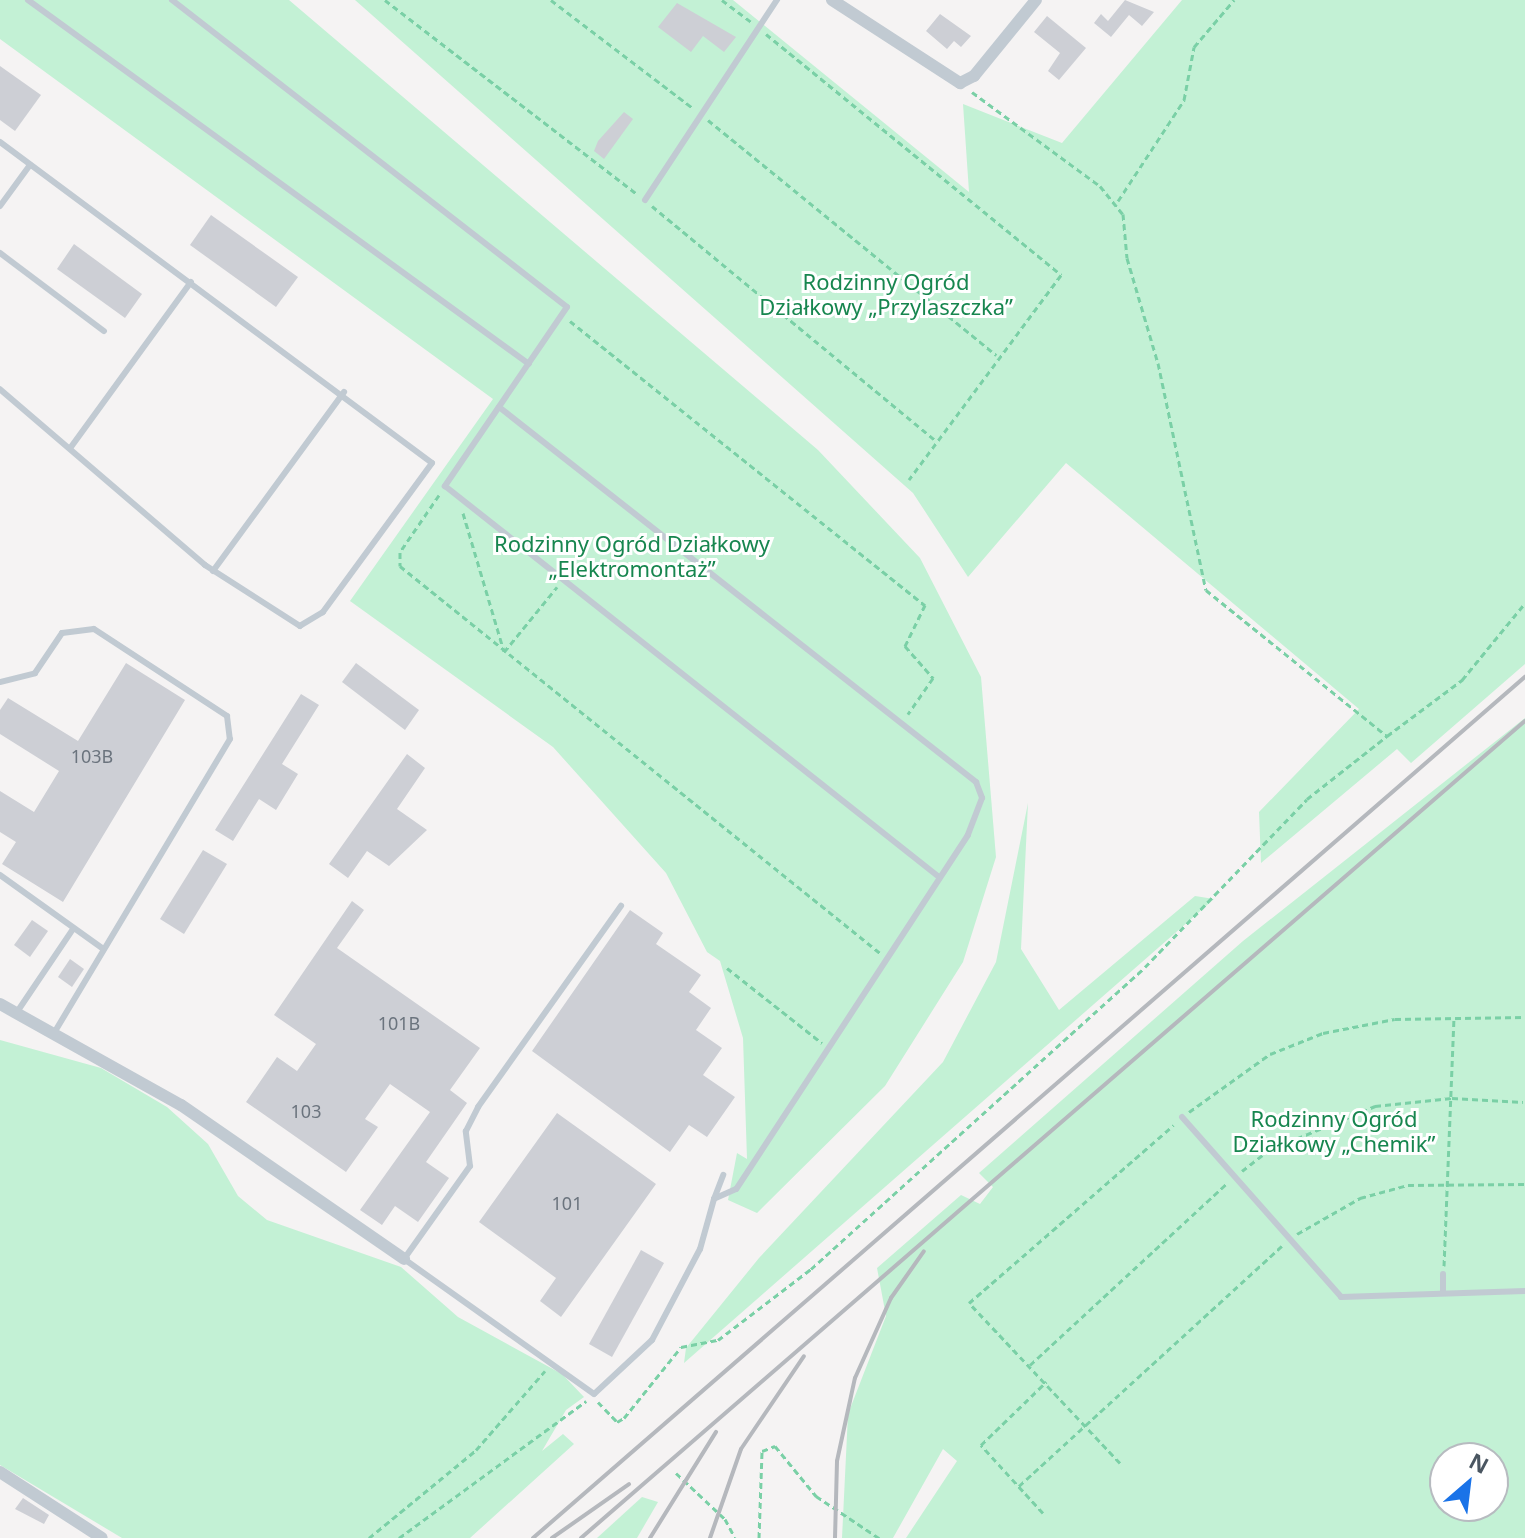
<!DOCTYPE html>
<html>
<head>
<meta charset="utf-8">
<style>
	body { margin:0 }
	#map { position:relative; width:1525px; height:1538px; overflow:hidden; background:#f5f3f3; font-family:"Noto Sans",sans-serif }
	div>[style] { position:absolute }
	.green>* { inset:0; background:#c3f1d5 }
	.building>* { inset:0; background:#cdcfd5 }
	.path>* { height:3px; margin-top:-1.5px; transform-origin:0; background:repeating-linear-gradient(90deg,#7ad0a6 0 6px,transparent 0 10px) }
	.service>* { height:6px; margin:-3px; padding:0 3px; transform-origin:3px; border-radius:3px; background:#c1cad2 }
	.minor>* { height:12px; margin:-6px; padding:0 6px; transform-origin:6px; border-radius:6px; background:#c1cad2 }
	.rail>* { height:4px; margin:-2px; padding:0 2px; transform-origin:2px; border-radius:2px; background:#b5b8bd }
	span { translate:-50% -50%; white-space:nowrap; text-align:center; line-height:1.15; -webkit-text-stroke:6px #fff; paint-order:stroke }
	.number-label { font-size:18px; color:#6b747e }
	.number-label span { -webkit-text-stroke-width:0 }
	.park-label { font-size:22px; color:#17864f }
	.north { position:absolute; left:1429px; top:1442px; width:80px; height:80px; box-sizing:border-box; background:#fff; border:2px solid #b7bbc0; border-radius:50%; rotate:28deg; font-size:22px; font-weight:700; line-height:32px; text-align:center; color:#4a5661 }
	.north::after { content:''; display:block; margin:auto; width:28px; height:36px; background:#1a73e8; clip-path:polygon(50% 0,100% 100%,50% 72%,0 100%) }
</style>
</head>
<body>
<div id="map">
	<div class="green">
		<div style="clip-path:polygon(0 0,289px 0,818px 450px,920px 558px,981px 677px,996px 857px,963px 962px,885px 1086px,757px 1213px,728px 1200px,737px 1153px,747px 1159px,743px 1038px,720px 961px,707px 952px,666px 873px,553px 747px,350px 601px,493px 399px,0 39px)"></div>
		<div style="clip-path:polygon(355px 0,733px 0,969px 192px,963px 104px,1062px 143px,1182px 0,1525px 0,1525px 664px,1411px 763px,1397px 749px,1261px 863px,1259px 812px,1359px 709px,1066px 463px,968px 577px,913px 493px)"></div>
		<div style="clip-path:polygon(evenodd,1525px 718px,1525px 1538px,906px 1538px,957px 1461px,943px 1449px,893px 1538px,842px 1538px,848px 1414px,886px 1316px,877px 1268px,961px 1195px,980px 1204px,993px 1187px,979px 1173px,1243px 941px,1525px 718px,1445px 1458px,1493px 1458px,1493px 1506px,1445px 1506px,1445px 1458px)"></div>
		<div style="clip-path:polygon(1028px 803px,1021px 949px,1059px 1010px,1195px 896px,1214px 899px,684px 1363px,686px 1348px,759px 1258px,943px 1062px,996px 962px)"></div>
		<div style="clip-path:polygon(0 1040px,101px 1068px,167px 1107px,208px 1144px,238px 1196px,267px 1220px,401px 1267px,458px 1317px,562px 1374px,584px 1397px,566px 1410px,542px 1451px,563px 1434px,574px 1444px,470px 1538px,122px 1538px,0 1465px)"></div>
		<div style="clip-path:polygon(642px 1497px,658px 1502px,637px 1538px,597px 1538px)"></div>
	</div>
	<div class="building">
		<div style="clip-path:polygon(1125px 0,1154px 12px,1142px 26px,1129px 15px,1111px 37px,1094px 23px,1101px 14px,1108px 21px)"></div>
		<div style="clip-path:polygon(677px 3px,736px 37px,724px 52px,703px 36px,691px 52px,658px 27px)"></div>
		<div style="clip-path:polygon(940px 14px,971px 36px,961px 47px,954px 41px,947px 49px,926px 31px)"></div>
		<div style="clip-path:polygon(1047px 16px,1086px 48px,1059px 80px,1048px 71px,1060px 53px,1034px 32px)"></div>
		<div style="clip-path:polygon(0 66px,41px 95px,15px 131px,0 120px)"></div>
		<div style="clip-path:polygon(624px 112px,633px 119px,604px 159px,594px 151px,598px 141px)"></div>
		<div style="clip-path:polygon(211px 215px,298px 277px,276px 307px,190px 245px)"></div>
		<div style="clip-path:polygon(74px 244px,142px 294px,125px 318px,57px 269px)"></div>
		<div style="clip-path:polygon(126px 663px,185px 700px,63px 902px,2px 864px,16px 842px,0 832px,0 791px,34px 812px,59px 771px,0 734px,0 710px,8px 698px,78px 741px)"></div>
		<div style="clip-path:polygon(356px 663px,419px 710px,405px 730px,342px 682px)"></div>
		<div style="clip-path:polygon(301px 694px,319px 705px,282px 764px,298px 774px,276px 810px,259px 799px,233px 841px,215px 830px)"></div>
		<div style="clip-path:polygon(407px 754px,425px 768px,397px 809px,427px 830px,389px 866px,367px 851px,348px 878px,329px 864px)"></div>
		<div style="clip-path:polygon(203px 850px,227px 864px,184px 934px,160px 919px)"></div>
		<div style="clip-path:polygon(352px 901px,364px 910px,337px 948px,480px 1048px,450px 1090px,467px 1103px,426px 1162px,449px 1178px,418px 1222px,395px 1206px,382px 1225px,360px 1210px,430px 1112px,390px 1084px,365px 1119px,378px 1127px,346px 1172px,246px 1102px,277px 1057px,297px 1071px,316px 1044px,274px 1015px)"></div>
		<div style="clip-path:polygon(630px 910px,663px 933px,656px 944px,701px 975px,689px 992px,711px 1008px,696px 1030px,722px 1048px,703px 1075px,735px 1097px,707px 1137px,689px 1125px,670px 1152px,532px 1051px)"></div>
		<div style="clip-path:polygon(32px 920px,48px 931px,30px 957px,14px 945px)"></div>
		<div style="clip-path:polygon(70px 959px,84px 969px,72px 987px,58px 977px)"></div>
		<div style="clip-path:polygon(557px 1113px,656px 1184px,561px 1317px,540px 1301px,556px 1278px,479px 1222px)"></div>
		<div style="clip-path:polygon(641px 1250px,664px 1263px,612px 1357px,589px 1344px)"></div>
		<div style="clip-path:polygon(23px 1498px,49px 1515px,44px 1524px,15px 1509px)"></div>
	</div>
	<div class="path">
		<div style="left:385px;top:0;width:318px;rotate:37.6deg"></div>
		<div style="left:551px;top:0;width:178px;rotate:37.3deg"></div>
		<div style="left:722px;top:0;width:36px;rotate:37deg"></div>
		<div style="left:766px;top:34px;width:381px;rotate:39.2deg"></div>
		<div style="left:1061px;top:275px;width:255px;rotate:126.6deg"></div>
		<div style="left:972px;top:92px;width:159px;rotate:36.3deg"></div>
		<div style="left:1100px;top:186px;width:36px;rotate:51deg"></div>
		<div style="left:1123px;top:214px;width:44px;rotate:84.8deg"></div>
		<div style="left:1127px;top:258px;width:109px;rotate:73.6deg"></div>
		<div style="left:1158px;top:363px;width:232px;rotate:78.1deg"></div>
		<div style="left:1206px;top:590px;width:233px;rotate:38.9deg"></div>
		<div style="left:1387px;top:736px;width:94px;rotate:-36.7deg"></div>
		<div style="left:1462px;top:680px;width:99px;rotate:-50.7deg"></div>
		<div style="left:708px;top:120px;width:372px;rotate:39.2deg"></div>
		<div style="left:1118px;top:201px;width:121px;rotate:-56.8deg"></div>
		<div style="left:1184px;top:100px;width:54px;rotate:-79.3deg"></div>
		<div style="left:1194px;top:47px;width:62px;rotate:-49.6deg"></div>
		<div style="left:652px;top:206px;width:369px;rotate:39.6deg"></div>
		<div style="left:570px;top:321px;width:455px;rotate:38.7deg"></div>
		<div style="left:925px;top:605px;width:46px;rotate:116deg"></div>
		<div style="left:905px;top:646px;width:43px;rotate:48.8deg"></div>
		<div style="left:933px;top:678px;width:44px;rotate:124.8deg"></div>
		<div style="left:439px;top:495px;width:69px;rotate:124.4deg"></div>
		<div style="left:400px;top:552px;width:14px;rotate:90deg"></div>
		<div style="left:400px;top:566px;width:617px;rotate:38.88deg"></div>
		<div style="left:463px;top:513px;width:144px;rotate:73.5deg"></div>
		<div style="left:504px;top:652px;width:84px;rotate:-50.8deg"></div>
		<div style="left:727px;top:968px;width:121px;rotate:38.3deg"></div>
		<div style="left:1189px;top:1112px;width:100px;rotate:-35.6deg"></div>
		<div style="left:1270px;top:1054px;width:57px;rotate:-21.6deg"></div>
		<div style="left:1323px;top:1033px;width:73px;rotate:-11deg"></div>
		<div style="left:1395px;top:1019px;width:130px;rotate:-0.9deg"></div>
		<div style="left:1242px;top:1171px;width:34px;rotate:-38deg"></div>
		<div style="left:1269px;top:1150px;width:115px;rotate:-22.5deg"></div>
		<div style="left:1375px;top:1106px;width:77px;rotate:-5.9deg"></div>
		<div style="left:1452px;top:1098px;width:71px;rotate:3.2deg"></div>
		<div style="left:1297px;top:1234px;width:73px;rotate:-29.7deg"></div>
		<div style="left:1360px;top:1198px;width:50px;rotate:-15.2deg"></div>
		<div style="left:1408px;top:1185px;width:117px;rotate:-0.5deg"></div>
		<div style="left:1444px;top:1266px;width:248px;rotate:-87.7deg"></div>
		<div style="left:1030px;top:1365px;width:268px;rotate:-42.7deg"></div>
		<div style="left:598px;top:1402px;width:28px;rotate:46deg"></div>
		<div style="left:617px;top:1422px;width:8px;rotate:-30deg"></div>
		<div style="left:624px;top:1418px;width:91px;rotate:-51.2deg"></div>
		<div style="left:681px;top:1347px;width:38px;rotate:-11deg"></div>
		<div style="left:718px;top:1340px;width:117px;rotate:-37.4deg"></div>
		<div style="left:811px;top:1269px;width:450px;rotate:-42.1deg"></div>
		<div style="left:1145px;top:967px;width:233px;rotate:-46deg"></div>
		<div style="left:1307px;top:799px;width:102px;rotate:-38.2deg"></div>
		<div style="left:1120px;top:1463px;width:220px;rotate:-133.3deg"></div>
		<div style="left:969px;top:1303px;width:271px;rotate:-41deg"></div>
		<div style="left:676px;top:1473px;width:67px;rotate:43.2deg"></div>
		<div style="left:725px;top:1519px;width:21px;rotate:62deg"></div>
		<div style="left:1019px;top:1486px;width:356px;rotate:-42.4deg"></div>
		<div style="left:1043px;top:1513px;width:92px;rotate:-132.4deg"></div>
		<div style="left:981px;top:1445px;width:91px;rotate:-44.1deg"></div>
		<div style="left:369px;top:1538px;width:139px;rotate:-39.4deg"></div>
		<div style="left:476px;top:1450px;width:105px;rotate:-48.9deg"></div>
		<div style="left:399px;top:1538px;width:232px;rotate:-36.2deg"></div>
		<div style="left:759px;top:1538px;width:87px;rotate:-88deg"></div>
		<div style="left:762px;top:1451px;width:14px;rotate:-21deg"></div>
		<div style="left:775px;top:1446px;width:65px;rotate:50.6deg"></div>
		<div style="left:816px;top:1496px;width:76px;rotate:33.7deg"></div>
	</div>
	<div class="service">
		<div style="left:28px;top:0;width:619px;rotate:36deg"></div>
		<div style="left:172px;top:0;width:500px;rotate:37.85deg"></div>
		<div style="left:567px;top:307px;width:217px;rotate:124.3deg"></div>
		<div style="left:445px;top:486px;width:630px;rotate:38.36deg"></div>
		<div style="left:0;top:142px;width:538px;rotate:36.61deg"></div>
		<div style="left:432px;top:463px;width:185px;rotate:126.2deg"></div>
		<div style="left:323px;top:612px;width:27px;rotate:149deg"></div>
		<div style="left:300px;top:626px;width:113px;rotate:-147.3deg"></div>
		<div style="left:205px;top:565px;width:270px;rotate:-139.4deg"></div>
		<div style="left:645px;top:200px;width:240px;rotate:-56.6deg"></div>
		<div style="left:0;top:206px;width:51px;rotate:-53.8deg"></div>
		<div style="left:0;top:253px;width:130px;rotate:36.9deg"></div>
		<div style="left:499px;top:407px;width:607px;rotate:38.17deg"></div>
		<div style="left:976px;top:782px;width:17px;rotate:69deg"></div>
		<div style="left:982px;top:798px;width:40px;rotate:111deg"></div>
		<div style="left:968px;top:835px;width:423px;rotate:123.2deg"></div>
		<div style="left:736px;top:1189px;width:24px;rotate:156deg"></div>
		<div style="left:714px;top:1199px;width:52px;rotate:105.6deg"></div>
		<div style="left:700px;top:1249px;width:103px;rotate:117.8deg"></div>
		<div style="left:652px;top:1340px;width:79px;rotate:137deg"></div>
		<div style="left:594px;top:1394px;width:233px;rotate:-144.6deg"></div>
		<div style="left:404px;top:1259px;width:114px;rotate:-54.6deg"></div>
		<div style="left:470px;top:1166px;width:35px;rotate:-97deg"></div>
		<div style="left:466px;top:1131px;width:27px;rotate:-63deg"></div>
		<div style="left:478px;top:1107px;width:247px;rotate:-54.6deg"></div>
		<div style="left:71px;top:447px;width:204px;rotate:-54deg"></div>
		<div style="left:213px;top:571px;width:222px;rotate:-53.8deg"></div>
		<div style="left:0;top:682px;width:36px;rotate:-14deg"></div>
		<div style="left:35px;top:673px;width:48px;rotate:-56deg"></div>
		<div style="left:62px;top:633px;width:32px;rotate:-7deg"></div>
		<div style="left:94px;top:629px;width:159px;rotate:33.2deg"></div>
		<div style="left:227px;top:716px;width:23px;rotate:83deg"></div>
		<div style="left:230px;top:739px;width:345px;rotate:120.9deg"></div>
		<div style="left:0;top:875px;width:125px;rotate:35.6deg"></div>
		<div style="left:17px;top:1012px;width:100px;rotate:-56deg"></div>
		<div style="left:1182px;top:1117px;width:240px;rotate:48.5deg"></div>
		<div style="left:1341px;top:1297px;width:184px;rotate:-1.9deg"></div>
		<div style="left:714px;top:1199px;width:26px;rotate:-69deg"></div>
		<div style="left:1443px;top:1293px;width:19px;rotate:-90deg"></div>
	</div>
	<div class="minor">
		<div style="left:832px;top:0;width:153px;rotate:33deg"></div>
		<div style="left:960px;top:83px;width:16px;rotate:-27deg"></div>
		<div style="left:974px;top:76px;width:98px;rotate:-50.8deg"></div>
		<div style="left:0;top:1004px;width:207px;rotate:29.2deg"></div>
		<div style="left:181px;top:1105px;width:271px;rotate:34.6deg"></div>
		<div style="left:0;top:1472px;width:121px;rotate:32.9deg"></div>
	</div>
	<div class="rail">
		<div style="left:533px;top:1538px;width:1314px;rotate:-40.96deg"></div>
		<div style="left:552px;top:1538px;width:94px;rotate:-35deg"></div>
		<div style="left:581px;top:1538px;width:1248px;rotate:-40.88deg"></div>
		<div style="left:650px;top:1538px;width:125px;rotate:-58.1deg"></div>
		<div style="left:710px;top:1538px;width:94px;rotate:-70.8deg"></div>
		<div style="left:741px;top:1449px;width:112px;rotate:-55.9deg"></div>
		<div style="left:835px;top:1538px;width:77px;rotate:-88.5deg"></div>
		<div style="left:837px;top:1461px;width:85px;rotate:-77.8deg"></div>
		<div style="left:855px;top:1378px;width:88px;rotate:-65.8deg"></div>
		<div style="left:891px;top:1298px;width:57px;rotate:-54.9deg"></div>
	</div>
	<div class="number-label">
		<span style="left:92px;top:756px">103B</span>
		<span style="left:399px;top:1023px">101B</span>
		<span style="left:306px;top:1111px">103</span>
		<span style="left:567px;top:1203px">101</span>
	</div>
	<div class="park-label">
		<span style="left:886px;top:294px">Rodzinny Ogród<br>Działkowy „Przylaszczka”</span>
		<span style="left:632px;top:556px">Rodzinny Ogród Działkowy<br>„Elektromontaż”</span>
		<span style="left:1334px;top:1131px">Rodzinny Ogród<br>Działkowy „Chemik”</span>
	</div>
	<div class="north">N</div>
</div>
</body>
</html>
